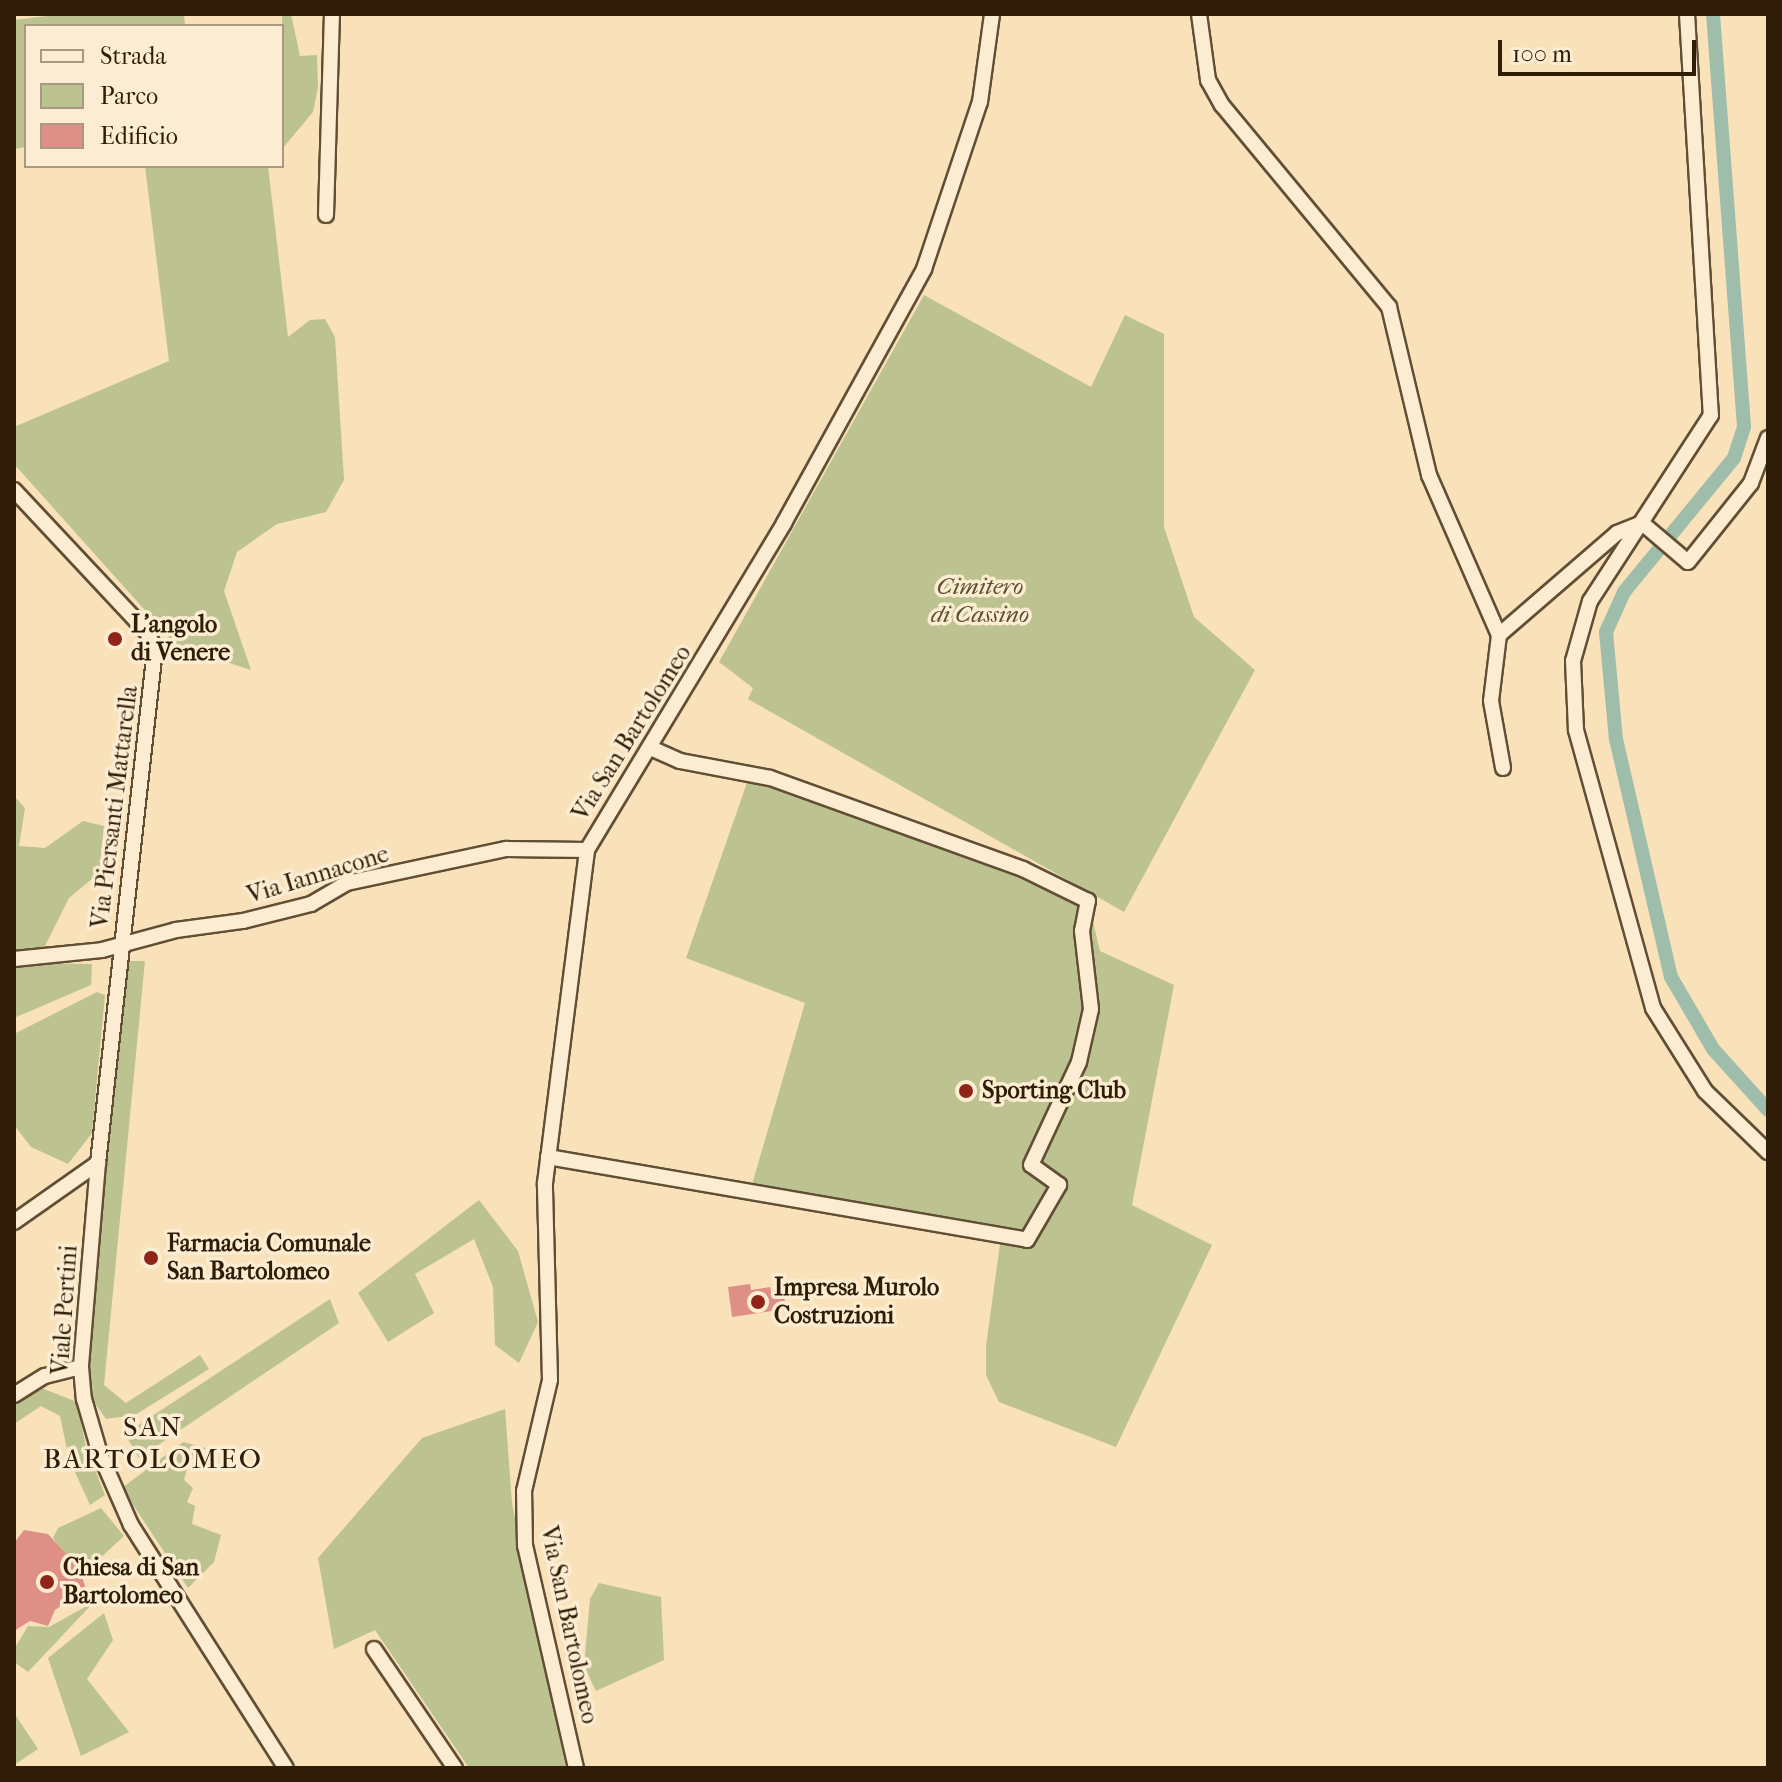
<!DOCTYPE html>
<html>
<head>
<meta charset="utf-8">
<style>
	body { margin:0 }
	#map { position:relative; width:1782px; height:1782px; overflow:hidden; background:#f9e1b9; font-family:"IM FELL French Canon",serif }
	div>[style] { position:absolute }
	.green>* { inset:0; background:#bcc390 }
	.canal>* { height:14px; margin:-7px; padding:0 7px; transform-origin:7px; border-radius:7px; background:#9ebeab }
	.building>* { inset:0; background:#de9087 }
	.roads { filter:drop-shadow(2px 0 #624e34) drop-shadow(-2px 0 #624e34) drop-shadow(0 2px #624e34) drop-shadow(0 -2px #624e34) }
	.minor>* { height:14px; margin:-7px; padding:0 7px; transform-origin:7px; border-radius:7px; background:#fbecd2 }
	.dots>* { width:22px; height:22px; translate:-50% -50%; box-sizing:border-box; border:4px solid #fbecd2; border-radius:50% }
	span { translate:-50% -50%; white-space:nowrap; text-align:center; line-height:1.15; -webkit-text-stroke:7px #fbecd2; paint-order:stroke }
	.park-label { font-size:24px; color:#5a4f30; font-style:italic }
	.poi-label { font-size:24px; color:#301d07; font-weight:700 }
	.left { translate:0 -50%; text-align:left }
	.street-label { font-size:24px; color:#301d07 }
	.quarter-label { font-size:28px; color:#301d07; letter-spacing:2px }
	.frame { position:absolute; inset:0; border:16px solid #301d07; pointer-events:none }
	.legend { position:absolute; left:24px; top:24px; width:260px; height:144px; box-sizing:border-box; background:#fbecd2; border:2px solid #aa9981; margin:0; padding:10px 14px; list-style:none; font-size:24px; color:#301d07 }
	.legend li { display:flex; align-items:center; gap:16px; height:40px }
	.legend b { width:40px; border:2px solid #aa9981 }
	.scale { position:absolute; left:1498px; top:40px; width:198px; height:36px; box-sizing:border-box; border:4px solid #301d07; border-top:0; padding-left:10px; font-size:24px; line-height:28px; white-space:nowrap; color:#301d07; -webkit-text-stroke:6px #fbecd2; paint-order:stroke }
</style>
</head>
<body>
<div id="map">
	<div class="green">
		<div style="clip-path:polygon(64px 14px,184px 14px,185px 26px,26px 26px,26px 147px,14px 149px,14px 20px)"></div>
		<div style="clip-path:polygon(282px 14px,291px 14px,300px 56px,317px 55px,318px 87px,313px 112px,282px 149px)"></div>
		<div style="clip-path:polygon(145px 166px,268px 166px,288px 337px,310px 320px,325px 319px,335px 337px,344px 480px,326px 512px,277px 524px,237px 552px,224px 591px,251px 670px,177px 646px,14px 464px,14px 427px,169px 361px)"></div>
		<div style="clip-path:polygon(924px 295px,1091px 387px,1125px 315px,1164px 334px,1164px 527px,1194px 617px,1255px 670px,1124px 912px,748px 699px,753px 688px,719px 662px)"></div>
		<div style="clip-path:polygon(750px 774px,1088px 901px,1100px 951px,1174px 985px,1132px 1205px,1212px 1245px,1116px 1447px,999px 1402px,986px 1375px,986px 1346px,1000px 1244px,748px 1198px,805px 1003px,686px 958px)"></div>
		<div style="clip-path:polygon(14px 796px,25px 808px,19px 846px,45px 848px,83px 821px,104px 826px,99px 873px,69px 898px,45px 946px,33px 954px,14px 952px)"></div>
		<div style="clip-path:polygon(123px 961px,145px 961px,104px 1385px,126px 1403px,200px 1355px,209px 1369px,135px 1415px,106px 1419px,90px 1396px,88px 1356px)"></div>
		<div style="clip-path:polygon(14px 963px,92px 964px,91px 985px,14px 1018px)"></div>
		<div style="clip-path:polygon(97px 992px,105px 995px,92px 1133px,68px 1164px,31px 1147px,14px 1125px,14px 1034px)"></div>
		<div style="clip-path:polygon(479px 1200px,518px 1251px,538px 1322px,519px 1363px,495px 1345px,493px 1287px,474px 1239px,415px 1274px,434px 1313px,388px 1342px,358px 1293px)"></div>
		<div style="clip-path:polygon(330px 1299px,339px 1323px,139px 1458px,125px 1434px)"></div>
		<div style="clip-path:polygon(39px 1387px,77px 1402px,86px 1447px,105px 1495px,90px 1505px,69px 1459px,60px 1416px,41px 1406px,14px 1424px,14px 1403px)"></div>
		<div style="clip-path:polygon(505px 1409px,512px 1503px,566px 1768px,469px 1768px,375px 1630px,334px 1649px,318px 1558px,422px 1438px)"></div>
		<div style="clip-path:polygon(183px 1442px,206px 1448px,189px 1462px,184px 1480px,193px 1488px,187px 1502px,195px 1506px,192px 1524px,221px 1535px,214px 1562px,188px 1588px,122px 1488px)"></div>
		<div style="clip-path:polygon(101px 1508px,124px 1536px,97px 1561px,65px 1554px,53px 1538px,58px 1528px)"></div>
		<div style="clip-path:polygon(599px 1583px,661px 1597px,664px 1660px,596px 1691px,584px 1666px,590px 1599px)"></div>
		<div style="clip-path:polygon(94px 1602px,28px 1672px,14px 1662px,14px 1649px,28px 1626px,49px 1627px)"></div>
		<div style="clip-path:polygon(104px 1613px,113px 1640px,87px 1679px,129px 1732px,81px 1756px,48px 1658px)"></div>
		<div style="clip-path:polygon(14px 1713px,38px 1749px,14px 1765px)"></div>
	</div>
	<div class="canal">
		<div style="left:1713px;top:14px;width:414px;rotate:85.7deg"></div>
		<div style="left:1744px;top:427px;width:33px;rotate:108deg"></div>
		<div style="left:1734px;top:458px;width:173px;rotate:129.4deg"></div>
		<div style="left:1624px;top:592px;width:44px;rotate:114.2deg"></div>
		<div style="left:1606px;top:632px;width:107px;rotate:84.7deg"></div>
		<div style="left:1616px;top:739px;width:244px;rotate:77deg"></div>
		<div style="left:1671px;top:977px;width:83px;rotate:59.7deg"></div>
		<div style="left:1713px;top:1049px;width:82px;rotate:48deg"></div>
	</div>
	<div class="building">
		<div style="clip-path:polygon(750px 1284px,751px 1290px,770px 1287px,772px 1296px,784px 1294px,786px 1309px,732px 1317px,728px 1287px)"></div>
		<div style="clip-path:polygon(24px 1530px,48px 1534px,79px 1568px,86px 1589px,55px 1610px,48px 1626px,30px 1621px,14px 1631px,14px 1543px)"></div>
	</div>
	<div class="roads">
		<div class="minor">
			<div style="left:1199px;top:14px;width:67px;rotate:82.2deg"></div>
			<div style="left:1208px;top:80px;width:29px;rotate:61deg"></div>
			<div style="left:1222px;top:105px;width:262px;rotate:50.4deg"></div>
			<div style="left:1389px;top:307px;width:173px;rotate:76.6deg"></div>
			<div style="left:1429px;top:475px;width:175px;rotate:66.4deg"></div>
			<div style="left:1499px;top:635px;width:156px;rotate:-40.8deg"></div>
			<div style="left:1617px;top:533px;width:27px;rotate:-22deg"></div>
			<div style="left:1642px;top:523px;width:60px;rotate:40.3deg"></div>
			<div style="left:1688px;top:562px;width:101px;rotate:-51.4deg"></div>
			<div style="left:1751px;top:483px;width:48px;rotate:-69.3deg"></div>
			<div style="left:1687px;top:14px;width:402px;rotate:86.6deg"></div>
			<div style="left:1711px;top:415px;width:222px;rotate:123deg"></div>
			<div style="left:1590px;top:601px;width:62px;rotate:105.8deg"></div>
			<div style="left:1573px;top:661px;width:69px;rotate:87.5deg"></div>
			<div style="left:1576px;top:730px;width:288px;rotate:74.5deg"></div>
			<div style="left:1653px;top:1008px;width:98px;rotate:57.9deg"></div>
			<div style="left:1705px;top:1091px;width:88px;rotate:44.1deg"></div>
			<div style="left:326px;top:215px;width:201px;rotate:-88.3deg"></div>
			<div style="left:14px;top:490px;width:195px;rotate:46.9deg"></div>
			<div style="left:147px;top:632px;width:19px;rotate:65deg"></div>
			<div style="left:155px;top:649px;width:517px;rotate:96.33deg"></div>
			<div style="left:98px;top:1163px;width:205px;rotate:94.8deg"></div>
			<div style="left:81px;top:1367px;width:32px;rotate:85deg"></div>
			<div style="left:84px;top:1399px;width:57px;rotate:73.8deg"></div>
			<div style="left:100px;top:1454px;width:77px;rotate:66.4deg"></div>
			<div style="left:131px;top:1525px;width:288px;rotate:57.5deg"></div>
			<div style="left:1499px;top:635px;width:66px;rotate:96.9deg"></div>
			<div style="left:1491px;top:701px;width:68px;rotate:79.8deg"></div>
			<div style="left:14px;top:959px;width:88px;rotate:-5.8deg"></div>
			<div style="left:102px;top:950px;width:77px;rotate:-15.1deg"></div>
			<div style="left:176px;top:930px;width:68px;rotate:-7.7deg"></div>
			<div style="left:243px;top:921px;width:70px;rotate:-14deg"></div>
			<div style="left:311px;top:904px;width:42px;rotate:-30.3deg"></div>
			<div style="left:347px;top:883px;width:163px;rotate:-12.1deg"></div>
			<div style="left:506px;top:849px;width:81px;rotate:0.7deg"></div>
			<div style="left:548px;top:1157px;width:486px;rotate:9.8deg"></div>
			<div style="left:1027px;top:1240px;width:64px;rotate:-59.8deg"></div>
			<div style="left:1059px;top:1185px;width:34px;rotate:-144deg"></div>
			<div style="left:1031px;top:1165px;width:114px;rotate:-65deg"></div>
			<div style="left:1079px;top:1062px;width:54px;rotate:-77.2deg"></div>
			<div style="left:1091px;top:1009px;width:79px;rotate:-96.6deg"></div>
			<div style="left:1082px;top:931px;width:31px;rotate:-79deg"></div>
			<div style="left:1088px;top:901px;width:72px;rotate:-153.8deg"></div>
			<div style="left:1023px;top:869px;width:269px;rotate:-160.2deg"></div>
			<div style="left:770px;top:778px;width:92px;rotate:-169.3deg"></div>
			<div style="left:680px;top:761px;width:32px;rotate:-156deg"></div>
			<div style="left:14px;top:1222px;width:103px;rotate:-35.1deg"></div>
			<div style="left:14px;top:1395px;width:36px;rotate:-32deg"></div>
			<div style="left:45px;top:1376px;width:37px;rotate:-14deg"></div>
			<div style="left:374px;top:1649px;width:144px;rotate:55.8deg"></div>
			<div style="left:576px;top:1768px;width:228px;rotate:-102.9deg"></div>
			<div style="left:525px;top:1546px;width:55px;rotate:-91deg"></div>
			<div style="left:524px;top:1491px;width:114px;rotate:-76.8deg"></div>
			<div style="left:550px;top:1380px;width:197px;rotate:-91.5deg"></div>
			<div style="left:545px;top:1183px;width:336px;rotate:-82.8deg"></div>
			<div style="left:587px;top:850px;width:382px;rotate:-58.9deg"></div>
			<div style="left:784px;top:523px;width:290px;rotate:-61.1deg"></div>
			<div style="left:924px;top:269px;width:176px;rotate:-71.5deg"></div>
			<div style="left:980px;top:102px;width:89px;rotate:-82.2deg"></div>
		</div>
	</div>
	<div class="dots">
		<div style="left:115px;top:639px;background:#8f2418"></div>
		<div style="left:966px;top:1091px;background:#8f2418"></div>
		<div style="left:151px;top:1258px;background:#8f2418"></div>
		<div style="left:758px;top:1302px;background:#8f2418"></div>
		<div style="left:47px;top:1582px;background:#8f2418"></div>
	</div>
	<div class="park-label">
		<span style="left:980px;top:601px">Cimitero<br>di Cassino</span>
	</div>
	<div class="poi-label">
		<span class="left" style="left:131px;top:639px">L'angolo<br>di Venere</span>
		<span class="left" style="left:982px;top:1091px">Sporting Club</span>
		<span class="left" style="left:167px;top:1258px">Farmacia Comunale<br>San Bartolomeo</span>
		<span class="left" style="left:774px;top:1302px">Impresa Murolo<br>Costruzioni</span>
		<span class="left" style="left:63px;top:1582px">Chiesa di San<br>Bartolomeo</span>
	</div>
	<div class="street-label">
		<span style="left:632px;top:733px;rotate:-58deg">Via San Bartolomeo</span>
		<span style="left:115px;top:807px;rotate:-83deg">Via Piersanti Mattarella</span>
		<span style="left:318px;top:875px;rotate:-17deg">Via Iannacone</span>
		<span style="left:65px;top:1310px;rotate:-86deg">Viale Pertini</span>
		<span style="left:569px;top:1625px;rotate:78deg">Via San Bartolomeo</span>
	</div>
	<div class="quarter-label">
		<span style="left:153px;top:1443px">SAN<br>BARTOLOMEO</span>
	</div>
	<div class="frame"></div>
	<ul class="legend">
	<li><b style="height:10px;background:#fbecd2"></b>Strada</li>
	<li><b style="height:22px;background:#bcc390"></b>Parco</li>
	<li><b style="height:22px;background:#de9087"></b>Edificio</li>
	</ul>
	<div class="scale">100 m</div>
</div>
</body>
</html>
